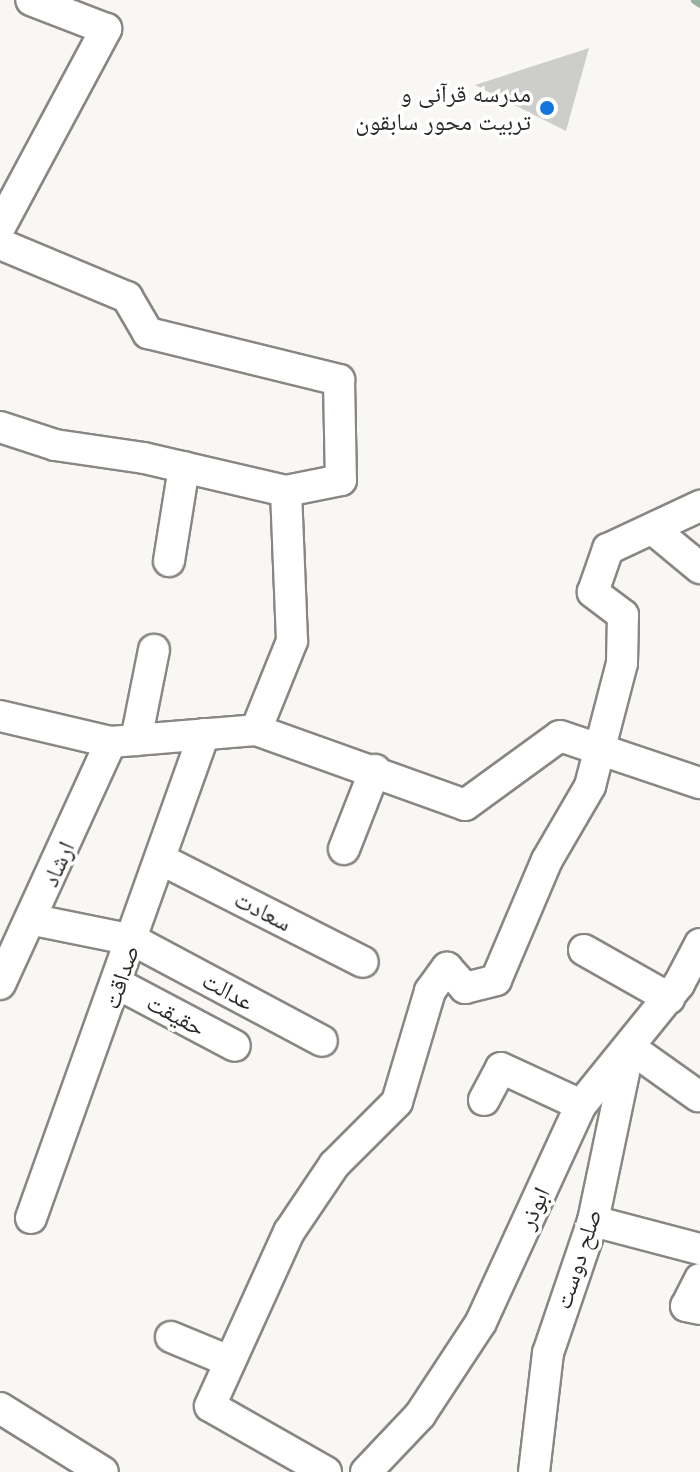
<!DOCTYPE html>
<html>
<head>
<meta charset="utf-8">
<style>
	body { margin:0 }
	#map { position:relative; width:700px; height:1472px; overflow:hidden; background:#f9f7f3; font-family:Mulish,"Noto Naskh Arabic",sans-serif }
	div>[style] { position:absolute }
	.stream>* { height:7px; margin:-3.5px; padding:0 3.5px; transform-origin:3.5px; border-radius:3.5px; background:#96b29e }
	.building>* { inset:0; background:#cdceca }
	.roads { filter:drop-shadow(2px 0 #898783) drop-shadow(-2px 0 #898783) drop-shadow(0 2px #898783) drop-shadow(0 -2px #898783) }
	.minor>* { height:30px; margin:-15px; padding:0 15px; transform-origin:15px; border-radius:15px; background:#fff }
	.dots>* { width:22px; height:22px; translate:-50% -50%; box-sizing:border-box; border:4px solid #fff; border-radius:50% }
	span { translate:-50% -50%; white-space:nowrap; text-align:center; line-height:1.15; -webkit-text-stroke:7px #fff; paint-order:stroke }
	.poi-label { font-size:24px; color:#2b2b29 }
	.right { translate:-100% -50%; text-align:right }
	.street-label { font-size:24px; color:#2b2b29 }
</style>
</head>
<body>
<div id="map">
	<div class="stream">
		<div style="left:694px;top:0;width:7px;rotate:34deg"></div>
	</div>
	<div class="building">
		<div style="clip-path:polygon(589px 48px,566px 131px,475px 85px)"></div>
	</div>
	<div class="roads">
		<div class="minor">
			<div style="left:0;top:227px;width:225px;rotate:-61.8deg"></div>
			<div style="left:106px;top:29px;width:80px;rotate:-158.9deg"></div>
			<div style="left:0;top:244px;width:138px;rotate:22.7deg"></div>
			<div style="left:127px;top:297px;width:42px;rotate:59.7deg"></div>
			<div style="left:148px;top:333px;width:197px;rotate:13.8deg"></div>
			<div style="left:339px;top:380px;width:100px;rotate:88.9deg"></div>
			<div style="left:341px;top:480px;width:56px;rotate:168.7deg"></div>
			<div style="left:286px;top:491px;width:150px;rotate:87.7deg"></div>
			<div style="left:292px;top:641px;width:96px;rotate:112deg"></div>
			<div style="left:0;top:427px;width:58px;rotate:18.1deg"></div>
			<div style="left:55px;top:445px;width:90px;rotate:8.3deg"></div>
			<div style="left:144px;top:458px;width:146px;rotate:13.1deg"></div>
			<div style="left:654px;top:530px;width:60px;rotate:39.6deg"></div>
			<div style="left:169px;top:561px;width:95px;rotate:-80.9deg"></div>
			<div style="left:0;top:716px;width:114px;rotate:13.2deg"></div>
			<div style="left:111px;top:742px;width:145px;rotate:-4.7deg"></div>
			<div style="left:256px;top:730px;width:222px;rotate:19.7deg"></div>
			<div style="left:465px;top:805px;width:117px;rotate:-36deg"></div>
			<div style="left:560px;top:736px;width:148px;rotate:18.6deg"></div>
			<div style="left:136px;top:740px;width:92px;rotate:-78.7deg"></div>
			<div style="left:344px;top:849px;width:85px;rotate:-68.6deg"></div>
			<div style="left:162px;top:860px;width:225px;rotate:26.9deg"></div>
			<div style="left:34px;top:920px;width:101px;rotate:11.4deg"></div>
			<div style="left:133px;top:940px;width:214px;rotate:28.1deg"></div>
			<div style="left:584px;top:950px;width:98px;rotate:29.5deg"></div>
			<div style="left:0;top:984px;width:266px;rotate:-65.4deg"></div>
			<div style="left:118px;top:984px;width:132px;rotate:27.9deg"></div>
			<div style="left:629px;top:1047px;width:85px;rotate:35.4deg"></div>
			<div style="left:484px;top:1100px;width:36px;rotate:-62deg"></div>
			<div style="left:501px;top:1068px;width:88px;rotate:24.8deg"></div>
			<div style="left:31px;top:1218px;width:514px;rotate:-70.33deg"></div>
			<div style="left:593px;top:1221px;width:111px;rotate:14.7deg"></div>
			<div style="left:700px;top:1279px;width:30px;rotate:117deg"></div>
			<div style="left:686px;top:1306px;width:14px;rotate:12deg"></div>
			<div style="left:171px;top:1337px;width:63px;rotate:22.5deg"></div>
			<div style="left:0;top:1408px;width:121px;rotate:31.9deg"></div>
			<div style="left:326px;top:1472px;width:133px;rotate:-150.4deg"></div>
			<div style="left:210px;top:1406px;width:191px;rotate:-65.6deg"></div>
			<div style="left:289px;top:1232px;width:81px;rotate:-56.1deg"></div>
			<div style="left:334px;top:1165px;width:89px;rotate:-45deg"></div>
			<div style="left:397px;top:1102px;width:116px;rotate:-73.4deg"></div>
			<div style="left:430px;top:991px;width:29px;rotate:-54deg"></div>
			<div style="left:447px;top:968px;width:27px;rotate:48deg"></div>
			<div style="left:465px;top:988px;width:32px;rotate:-14deg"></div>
			<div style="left:496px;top:980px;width:130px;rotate:-67deg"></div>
			<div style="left:547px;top:860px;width:86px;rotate:-59.8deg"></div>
			<div style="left:590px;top:786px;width:127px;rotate:-75.4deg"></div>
			<div style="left:622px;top:663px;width:48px;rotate:-88.8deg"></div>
			<div style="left:623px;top:615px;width:38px;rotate:-143deg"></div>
			<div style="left:593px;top:592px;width:46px;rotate:-70.8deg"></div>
			<div style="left:608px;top:549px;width:102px;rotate:-25.1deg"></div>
			<div style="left:366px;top:1472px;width:79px;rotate:-46.5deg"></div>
			<div style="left:420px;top:1415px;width:111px;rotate:-56.7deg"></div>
			<div style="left:481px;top:1322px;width:239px;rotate:-65.3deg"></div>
			<div style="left:581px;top:1105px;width:156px;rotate:-51deg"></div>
			<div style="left:679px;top:984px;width:45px;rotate:-62.3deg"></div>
			<div style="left:534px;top:1472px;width:120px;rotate:-83.3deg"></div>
			<div style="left:548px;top:1353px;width:139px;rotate:-71.2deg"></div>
			<div style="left:593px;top:1221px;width:172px;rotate:-78.2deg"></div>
		</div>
	</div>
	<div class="dots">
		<div style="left:547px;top:108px;background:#1276de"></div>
	</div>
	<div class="poi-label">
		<span class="right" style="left:531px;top:108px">مدرسه قرآنی و<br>تربیت محور سابقون</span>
	</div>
	<div class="street-label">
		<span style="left:58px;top:864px;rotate:-66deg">ارشاد</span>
		<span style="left:263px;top:911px;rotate:27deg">سعادت</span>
		<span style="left:121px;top:977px;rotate:-71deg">صداقت</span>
		<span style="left:228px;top:991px;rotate:28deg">عدالت</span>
		<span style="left:176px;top:1015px;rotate:28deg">حقیقت</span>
		<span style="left:534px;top:1208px;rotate:-65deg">ابوذر</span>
		<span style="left:578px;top:1259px;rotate:-72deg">صلح دوست</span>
	</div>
</div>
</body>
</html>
